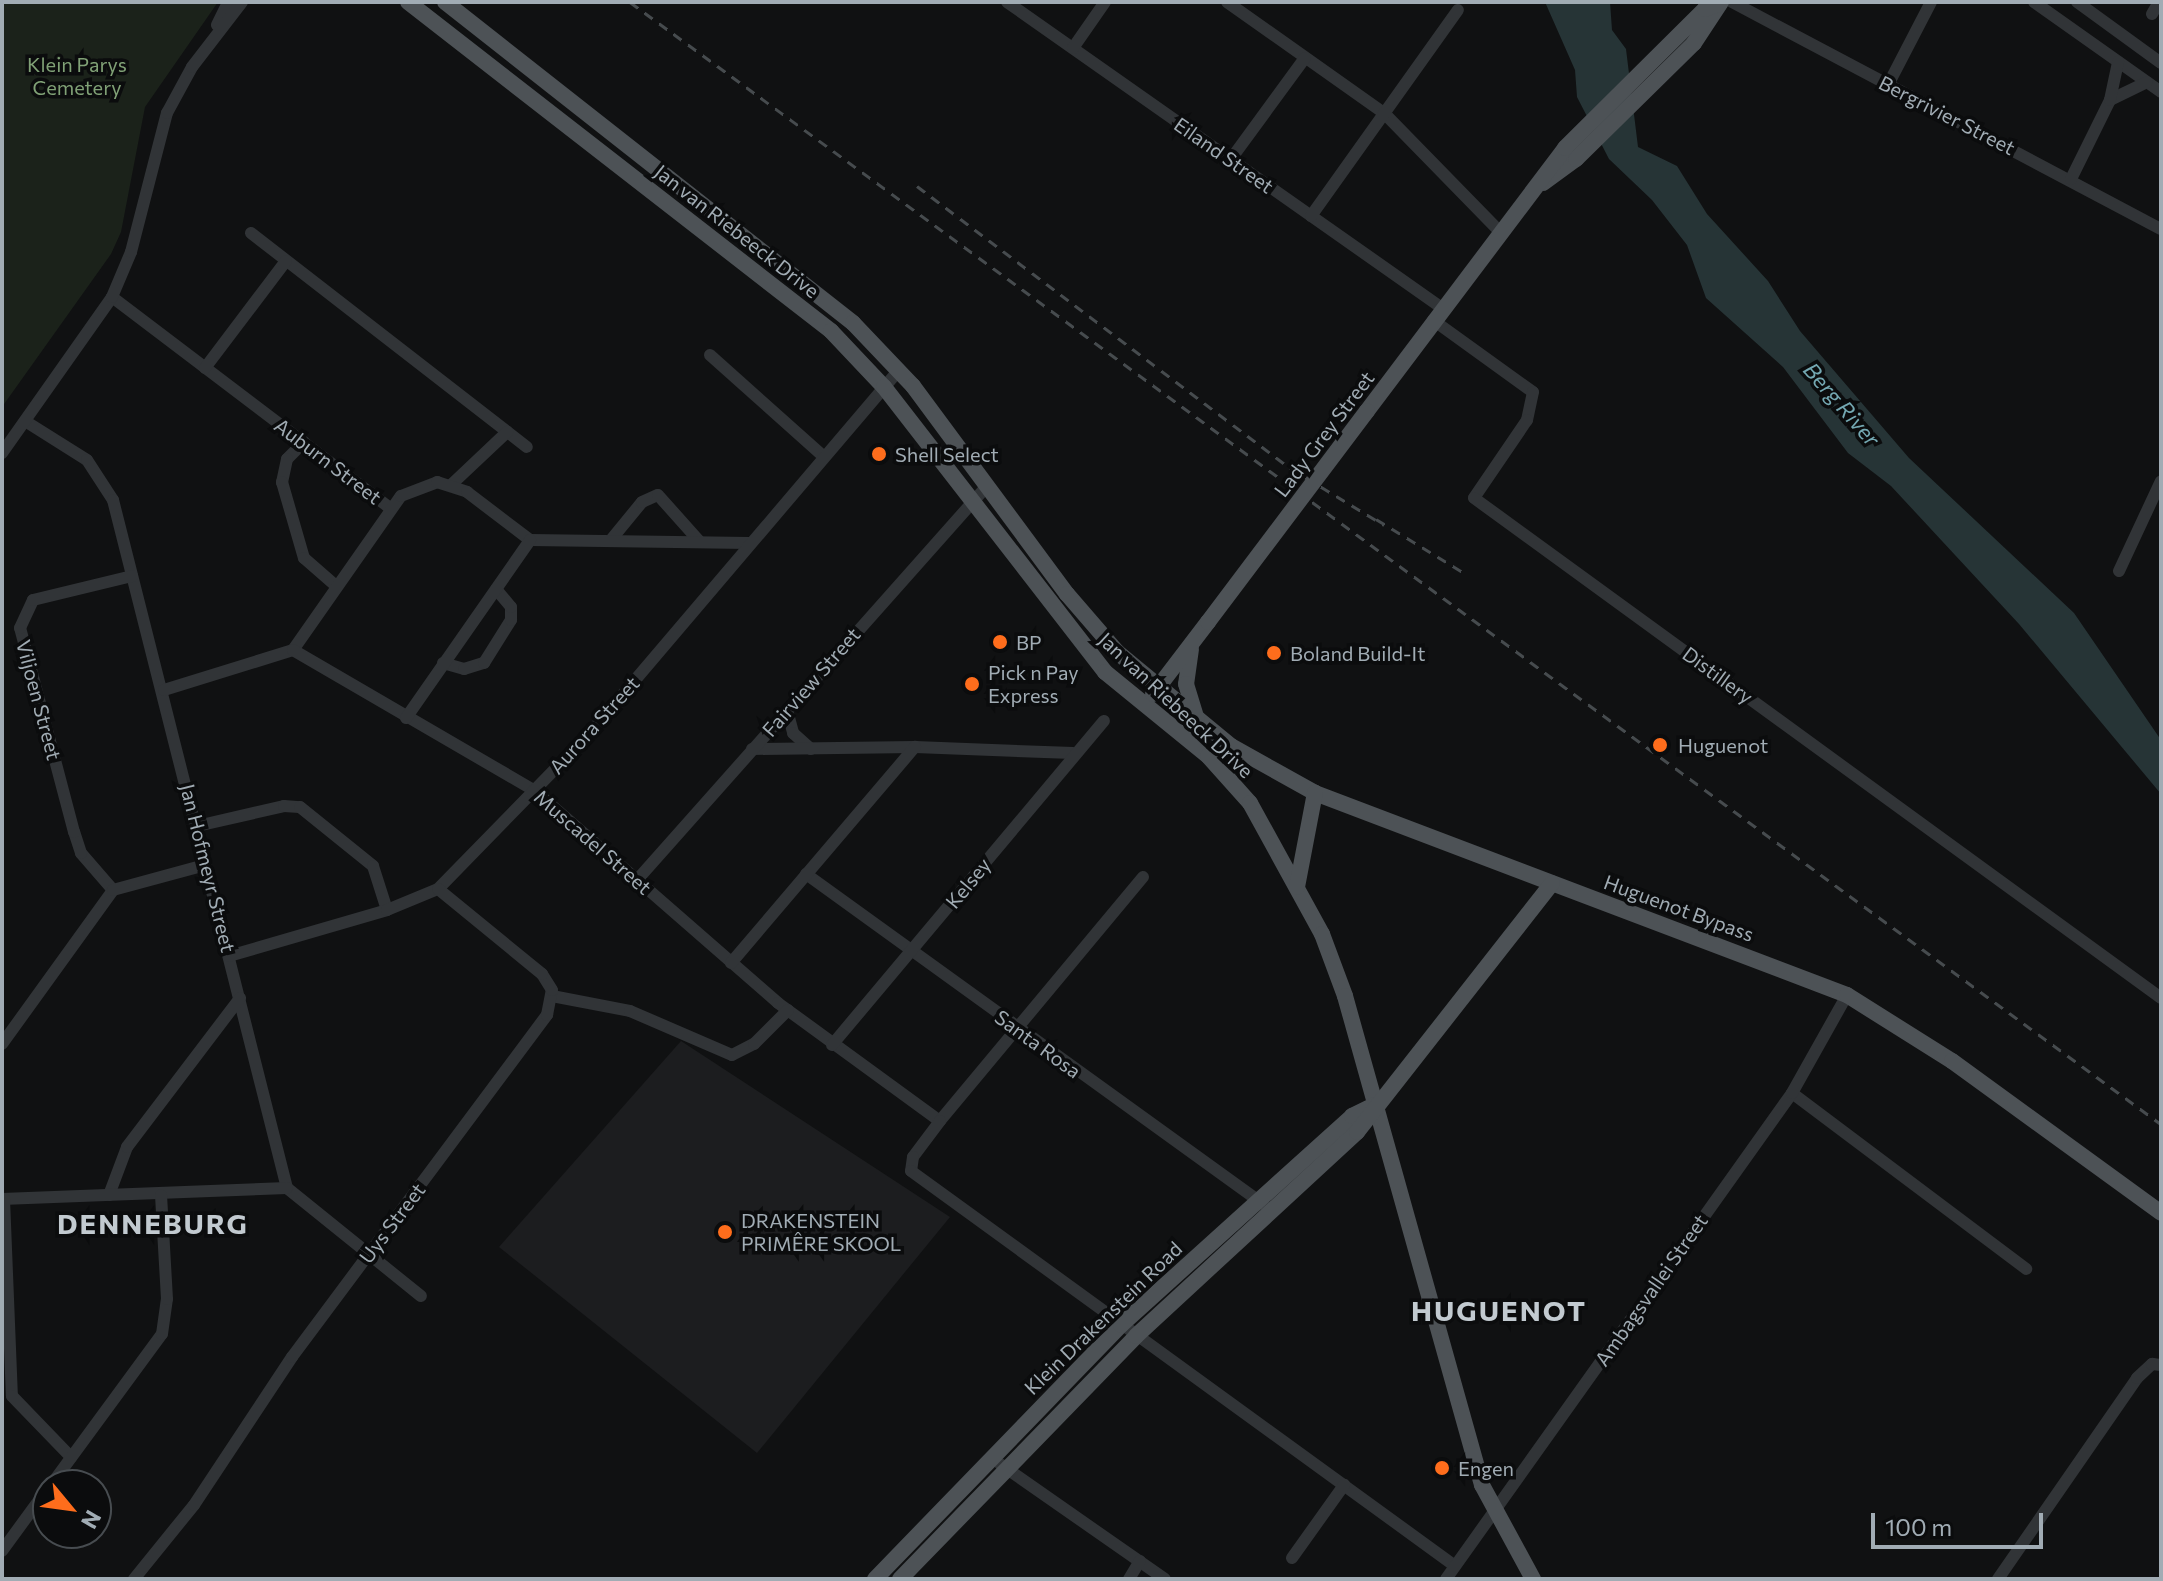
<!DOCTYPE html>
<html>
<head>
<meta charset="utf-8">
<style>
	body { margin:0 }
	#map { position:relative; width:2163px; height:1581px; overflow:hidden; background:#101112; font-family:Commissioner,sans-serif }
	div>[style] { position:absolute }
	.built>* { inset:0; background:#1c1d1f }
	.green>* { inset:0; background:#1b221a }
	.water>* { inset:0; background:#263436 }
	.minor>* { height:12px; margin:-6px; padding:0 6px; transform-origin:6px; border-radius:6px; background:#313437 }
	.major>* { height:16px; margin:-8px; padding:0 8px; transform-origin:8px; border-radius:8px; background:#4d5256 }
	.rail>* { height:3px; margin-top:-1.5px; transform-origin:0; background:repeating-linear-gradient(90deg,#464b4e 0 10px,transparent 0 18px) }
	.major-bridge>* { height:16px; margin:-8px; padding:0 8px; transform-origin:8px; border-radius:8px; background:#4d5256 }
	.dots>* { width:22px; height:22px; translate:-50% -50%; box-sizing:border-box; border:4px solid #0b0c0d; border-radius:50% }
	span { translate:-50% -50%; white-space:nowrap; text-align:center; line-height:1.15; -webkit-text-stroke:7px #0b0c0d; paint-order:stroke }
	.park-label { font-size:20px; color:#80a176 }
	.street-label { font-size:20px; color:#a1acb4 }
	.poi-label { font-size:20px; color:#a1acb4 }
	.left { translate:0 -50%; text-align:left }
	.water-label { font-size:22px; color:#74a8b2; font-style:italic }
	.district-label { font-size:28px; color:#c2cad0; font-weight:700; letter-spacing:2px }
	.frame { position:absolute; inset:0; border:4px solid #a1acb4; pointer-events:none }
	.north { position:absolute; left:32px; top:1469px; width:80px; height:80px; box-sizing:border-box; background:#0b0c0d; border:2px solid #474c50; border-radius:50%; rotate:119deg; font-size:22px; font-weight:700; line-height:32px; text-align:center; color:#a1acb4 }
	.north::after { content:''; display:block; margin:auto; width:28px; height:36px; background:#fe6d1c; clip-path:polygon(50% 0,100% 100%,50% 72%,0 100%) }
	.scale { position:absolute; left:1871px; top:1513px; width:172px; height:36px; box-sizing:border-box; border:4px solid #a1acb4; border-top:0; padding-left:10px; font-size:24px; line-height:28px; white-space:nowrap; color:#a1acb4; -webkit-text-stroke:6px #0b0c0d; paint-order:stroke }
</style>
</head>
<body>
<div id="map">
	<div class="built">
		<div style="clip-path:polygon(681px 1041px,950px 1217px,757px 1453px,499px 1247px)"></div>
	</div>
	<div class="green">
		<div style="clip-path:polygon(2px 2px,218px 2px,145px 107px,121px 232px,111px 254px,2px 407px)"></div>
	</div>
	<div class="water">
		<div style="clip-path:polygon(1545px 2px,1610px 2px,1612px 30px,1626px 49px,1638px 147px,1677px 166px,1707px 214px,1768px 281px,1800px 331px,1909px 458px,2074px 613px,2161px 740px,2161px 794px,2019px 624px,1891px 486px,1848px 453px,1783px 367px,1706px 298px,1687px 245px,1652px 200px,1609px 159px,1577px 97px,1575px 70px)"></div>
	</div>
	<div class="minor">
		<div style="left:1007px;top:2px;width:532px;rotate:35.12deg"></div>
		<div style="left:1227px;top:2px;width:192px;rotate:35.3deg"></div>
		<div style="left:1384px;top:113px;width:166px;rotate:45.7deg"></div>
		<div style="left:1732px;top:2px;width:485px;rotate:27.9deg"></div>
		<div style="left:2034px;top:2px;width:156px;rotate:35.3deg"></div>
		<div style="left:2077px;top:2px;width:104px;rotate:36deg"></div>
		<div style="left:2152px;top:14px;width:14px;rotate:-60deg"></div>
		<div style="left:217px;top:25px;width:25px;rotate:-64deg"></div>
		<div style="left:1073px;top:48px;width:56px;rotate:-55.2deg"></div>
		<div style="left:1888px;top:85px;width:93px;rotate:-62.6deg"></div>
		<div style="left:2110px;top:100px;width:41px;rotate:-25.9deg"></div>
		<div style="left:1231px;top:159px;width:125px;rotate:-53.8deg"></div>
		<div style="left:2071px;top:179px;width:88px;rotate:-63.7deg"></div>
		<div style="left:2110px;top:100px;width:39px;rotate:-78deg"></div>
		<div style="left:1311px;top:216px;width:253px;rotate:-54.5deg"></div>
		<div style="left:251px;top:233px;width:349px;rotate:37.8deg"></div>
		<div style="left:112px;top:297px;width:350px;rotate:37.2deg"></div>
		<div style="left:1433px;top:320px;width:123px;rotate:35.8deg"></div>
		<div style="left:1533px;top:392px;width:29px;rotate:102deg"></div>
		<div style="left:1527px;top:420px;width:94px;rotate:124.2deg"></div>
		<div style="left:1474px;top:498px;width:850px;rotate:36.05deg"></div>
		<div style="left:710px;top:355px;width:152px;rotate:41.8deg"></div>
		<div style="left:205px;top:368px;width:134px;rotate:-52.9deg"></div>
		<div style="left:25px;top:421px;width:73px;rotate:32.2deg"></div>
		<div style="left:87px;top:460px;width:48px;rotate:57deg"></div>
		<div style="left:113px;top:500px;width:710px;rotate:75.81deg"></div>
		<div style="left:287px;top:1188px;width:172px;rotate:38.9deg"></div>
		<div style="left:304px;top:442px;width:24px;rotate:135deg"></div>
		<div style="left:287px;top:459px;width:24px;rotate:102deg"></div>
		<div style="left:282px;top:482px;width:79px;rotate:73.9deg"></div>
		<div style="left:304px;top:558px;width:43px;rotate:41.2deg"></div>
		<div style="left:2px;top:453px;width:191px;rotate:-54.8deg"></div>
		<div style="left:112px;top:297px;width:49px;rotate:-67.1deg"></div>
		<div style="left:131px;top:252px;width:144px;rotate:-75.5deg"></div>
		<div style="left:167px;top:113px;width:52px;rotate:-61.5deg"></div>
		<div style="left:192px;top:67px;width:82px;rotate:-52.4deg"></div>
		<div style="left:452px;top:484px;width:76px;rotate:-43.4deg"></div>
		<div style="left:610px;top:541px;width:50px;rotate:-50.6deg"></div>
		<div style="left:642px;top:502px;width:17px;rotate:-24deg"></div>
		<div style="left:658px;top:495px;width:63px;rotate:48.2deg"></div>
		<div style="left:2119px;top:571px;width:99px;rotate:-65deg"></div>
		<div style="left:293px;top:650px;width:188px;rotate:-55deg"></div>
		<div style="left:401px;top:496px;width:39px;rotate:-21deg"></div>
		<div style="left:437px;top:482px;width:32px;rotate:18deg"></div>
		<div style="left:467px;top:492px;width:79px;rotate:37.3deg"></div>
		<div style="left:530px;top:540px;width:219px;rotate:0.8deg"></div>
		<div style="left:443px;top:663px;width:22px;rotate:16deg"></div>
		<div style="left:464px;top:669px;width:21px;rotate:-17deg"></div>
		<div style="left:484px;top:663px;width:51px;rotate:-57.9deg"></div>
		<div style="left:511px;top:620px;width:13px;rotate:-90deg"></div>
		<div style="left:511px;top:607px;width:23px;rotate:-130deg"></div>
		<div style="left:164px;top:690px;width:135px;rotate:-17.2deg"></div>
		<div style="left:293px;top:650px;width:279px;rotate:30.2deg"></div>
		<div style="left:534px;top:790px;width:324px;rotate:41.1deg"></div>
		<div style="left:778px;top:1003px;width:200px;rotate:36.1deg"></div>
		<div style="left:787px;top:710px;width:24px;rotate:75deg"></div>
		<div style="left:793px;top:733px;width:24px;rotate:42deg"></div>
		<div style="left:406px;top:718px;width:217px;rotate:-55.1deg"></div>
		<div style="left:752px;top:749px;width:163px;rotate:-0.7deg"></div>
		<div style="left:915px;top:747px;width:158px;rotate:2.2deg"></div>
		<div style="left:197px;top:826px;width:89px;rotate:-12.9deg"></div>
		<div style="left:284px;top:806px;width:16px;rotate:4deg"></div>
		<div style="left:300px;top:807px;width:94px;rotate:38.9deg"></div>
		<div style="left:373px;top:866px;width:46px;rotate:72.3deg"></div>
		<div style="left:806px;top:874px;width:564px;rotate:35.83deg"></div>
		<div style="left:1143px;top:877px;width:317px;rotate:129.8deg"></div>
		<div style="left:940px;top:1121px;width:45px;rotate:126.9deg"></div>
		<div style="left:913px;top:1157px;width:14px;rotate:98deg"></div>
		<div style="left:911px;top:1171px;width:672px;rotate:35.98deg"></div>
		<div style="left:637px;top:880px;width:526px;rotate:-48.39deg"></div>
		<div style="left:113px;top:890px;width:49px;rotate:-130.9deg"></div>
		<div style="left:81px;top:853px;width:22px;rotate:-108deg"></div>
		<div style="left:74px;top:832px;width:211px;rotate:-104.8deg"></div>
		<div style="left:20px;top:628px;width:31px;rotate:-65deg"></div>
		<div style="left:33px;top:600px;width:102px;rotate:-13.6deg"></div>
		<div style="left:229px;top:956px;width:165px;rotate:-16.2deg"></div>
		<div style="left:387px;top:910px;width:55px;rotate:-22.4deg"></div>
		<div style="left:438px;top:889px;width:218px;rotate:-45.7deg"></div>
		<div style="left:590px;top:733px;width:477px;rotate:-49.6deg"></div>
		<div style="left:731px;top:963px;width:284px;rotate:-49.6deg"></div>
		<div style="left:552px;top:996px;width:79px;rotate:10.9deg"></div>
		<div style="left:630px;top:1011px;width:111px;rotate:23.3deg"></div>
		<div style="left:732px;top:1055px;width:25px;rotate:-27deg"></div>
		<div style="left:754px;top:1044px;width:48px;rotate:-45deg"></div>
		<div style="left:2px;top:1044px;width:190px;rotate:-54.2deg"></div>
		<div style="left:113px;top:890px;width:95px;rotate:-15.2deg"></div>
		<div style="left:832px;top:1045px;width:423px;rotate:-50deg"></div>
		<div style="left:1792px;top:1093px;width:293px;rotate:36.9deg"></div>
		<div style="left:109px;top:1195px;width:51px;rotate:-69.4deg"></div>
		<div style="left:127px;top:1147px;width:187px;rotate:-52.8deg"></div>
		<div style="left:2px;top:1199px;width:285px;rotate:-2.2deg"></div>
		<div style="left:4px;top:1199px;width:197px;rotate:87.7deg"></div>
		<div style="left:12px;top:1396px;width:85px;rotate:46deg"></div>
		<div style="left:1000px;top:1464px;width:201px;rotate:34.9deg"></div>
		<div style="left:51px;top:1485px;width:187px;rotate:-53.7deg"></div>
		<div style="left:162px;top:1334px;width:35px;rotate:-82deg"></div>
		<div style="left:167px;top:1299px;width:104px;rotate:-93.3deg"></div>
		<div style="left:2px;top:1551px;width:78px;rotate:-53.9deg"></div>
		<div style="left:1292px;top:1558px;width:90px;rotate:-54.5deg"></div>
		<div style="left:134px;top:1579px;width:95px;rotate:-51deg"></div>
		<div style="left:194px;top:1505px;width:178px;rotate:-56.5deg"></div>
		<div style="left:292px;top:1357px;width:427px;rotate:-53.3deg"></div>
		<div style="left:547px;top:1015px;width:25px;rotate:-79deg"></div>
		<div style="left:552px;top:990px;width:19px;rotate:-122deg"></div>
		<div style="left:542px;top:974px;width:134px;rotate:-140.7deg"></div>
		<div style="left:1129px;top:1579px;width:21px;rotate:-59deg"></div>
		<div style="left:1446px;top:1579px;width:597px;rotate:-54.55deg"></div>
		<div style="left:1792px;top:1093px;width:112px;rotate:-60.7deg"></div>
		<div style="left:1998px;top:1579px;width:244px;rotate:-55.3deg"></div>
		<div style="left:2137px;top:1378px;width:21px;rotate:-43deg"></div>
		<div style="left:2152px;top:1364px;width:9px;rotate:6deg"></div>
	</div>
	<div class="major">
		<div style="left:408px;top:2px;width:536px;rotate:37.87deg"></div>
		<div style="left:831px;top:331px;width:77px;rotate:46.6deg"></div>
		<div style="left:884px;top:387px;width:361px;rotate:52.2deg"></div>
		<div style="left:1105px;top:672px;width:133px;rotate:39.2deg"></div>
		<div style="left:1208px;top:756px;width:63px;rotate:48.2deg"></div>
		<div style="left:1250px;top:803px;width:149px;rotate:61.2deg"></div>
		<div style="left:1322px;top:934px;width:66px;rotate:69.6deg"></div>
		<div style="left:1345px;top:996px;width:508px;rotate:74.35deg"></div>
		<div style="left:1482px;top:1485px;width:107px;rotate:61.5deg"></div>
		<div style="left:445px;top:2px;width:519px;rotate:38.19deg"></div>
		<div style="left:853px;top:323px;width:87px;rotate:46.4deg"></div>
		<div style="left:913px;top:386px;width:259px;rotate:53.5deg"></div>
		<div style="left:1067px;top:594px;width:77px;rotate:49.2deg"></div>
		<div style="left:1117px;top:652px;width:148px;rotate:39.5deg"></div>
		<div style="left:1231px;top:746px;width:96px;rotate:29.2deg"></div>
		<div style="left:1315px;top:793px;width:569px;rotate:20.79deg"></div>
		<div style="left:1847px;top:995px;width:124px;rotate:32.2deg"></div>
		<div style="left:1952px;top:1061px;width:258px;rotate:36deg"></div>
		<div style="left:1543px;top:183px;width:41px;rotate:-36deg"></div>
		<div style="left:1576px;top:159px;width:165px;rotate:-44.5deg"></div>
		<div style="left:1694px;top:43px;width:49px;rotate:-56.6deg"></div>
		<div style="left:1367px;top:411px;width:329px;rotate:-53deg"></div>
		<div style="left:1565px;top:148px;width:197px;rotate:-44.8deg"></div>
		<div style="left:1705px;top:9px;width:15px;rotate:-20deg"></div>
		<div style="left:1191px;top:649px;width:35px;rotate:98deg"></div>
		<div style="left:1186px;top:684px;width:37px;rotate:73deg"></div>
		<div style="left:1153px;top:694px;width:91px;rotate:-52.6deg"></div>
		<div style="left:1297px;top:887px;width:96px;rotate:-79.2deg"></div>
		<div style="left:875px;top:1579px;width:354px;rotate:-45.9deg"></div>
		<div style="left:1121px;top:1325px;width:312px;rotate:-42.1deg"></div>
		<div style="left:1352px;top:1116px;width:25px;rotate:-26deg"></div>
		<div style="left:900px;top:1579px;width:339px;rotate:-45.8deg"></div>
		<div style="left:1136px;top:1336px;width:301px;rotate:-42.7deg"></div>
		<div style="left:1357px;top:1132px;width:316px;rotate:-51.9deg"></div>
	</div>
	<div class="rail">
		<div style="left:630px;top:2px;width:1898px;rotate:36.24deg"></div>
		<div style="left:917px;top:186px;width:468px;rotate:37.1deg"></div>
		<div style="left:1290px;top:468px;width:110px;rotate:31.2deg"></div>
		<div style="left:1376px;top:519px;width:103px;rotate:31.5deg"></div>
	</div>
	<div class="major-bridge">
		<div style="left:1208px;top:622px;width:264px;rotate:-53deg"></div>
	</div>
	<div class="dots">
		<div style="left:879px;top:454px;background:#fe6d1c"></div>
		<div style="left:1000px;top:642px;background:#fe6d1c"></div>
		<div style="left:1274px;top:653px;background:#fe6d1c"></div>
		<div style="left:972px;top:684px;background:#fe6d1c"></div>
		<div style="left:1660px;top:745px;background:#fe6d1c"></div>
		<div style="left:725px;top:1232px;background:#fe6d1c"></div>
		<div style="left:1442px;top:1468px;background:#fe6d1c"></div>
	</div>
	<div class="park-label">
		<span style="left:77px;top:76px">Klein Parys<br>Cemetery</span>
	</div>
	<div class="street-label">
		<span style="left:1947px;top:115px;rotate:27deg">Bergrivier Street</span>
		<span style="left:1224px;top:155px;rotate:35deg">Eiland Street</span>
		<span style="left:737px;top:231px;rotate:38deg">Jan van Riebeeck Drive</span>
		<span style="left:1324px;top:434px;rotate:-53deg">Lady Grey Street</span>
		<span style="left:328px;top:461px;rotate:37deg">Auburn Street</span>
		<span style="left:1718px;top:675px;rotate:36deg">Distillery</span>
		<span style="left:811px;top:682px;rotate:-49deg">Fairview Street</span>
		<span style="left:39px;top:700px;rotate:75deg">Viljoen Street</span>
		<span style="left:1176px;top:705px;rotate:43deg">Jan van Riebeeck Drive</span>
		<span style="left:594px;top:725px;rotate:-48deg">Aurora Street</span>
		<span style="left:593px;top:842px;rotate:41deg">Muscadel Street</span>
		<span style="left:208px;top:868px;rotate:76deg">Jan Hofmeyr Street</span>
		<span style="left:968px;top:883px;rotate:-51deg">Kelsey</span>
		<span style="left:1679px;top:908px;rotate:20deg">Huguenot Bypass</span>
		<span style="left:1038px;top:1044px;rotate:36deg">Santa Rosa</span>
		<span style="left:392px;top:1223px;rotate:-53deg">Uys Street</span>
		<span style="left:1651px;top:1290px;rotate:-55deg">Ambagsvallei Street</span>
		<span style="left:1103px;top:1318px;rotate:-44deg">Klein Drakenstein Road</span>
	</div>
	<div class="poi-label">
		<span class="left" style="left:895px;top:454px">Shell Select</span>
		<span class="left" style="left:1016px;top:642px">BP</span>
		<span class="left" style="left:1290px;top:653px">Boland Build-It</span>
		<span class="left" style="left:988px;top:684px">Pick n Pay<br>Express</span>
		<span class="left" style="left:1678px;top:745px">Huguenot</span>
		<span class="left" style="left:741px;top:1232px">DRAKENSTEIN<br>PRIMÊRE SKOOL</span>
		<span class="left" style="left:1458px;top:1468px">Engen</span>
	</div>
	<div class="water-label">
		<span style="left:1842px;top:404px;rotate:49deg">Berg River</span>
	</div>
	<div class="district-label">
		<span style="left:153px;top:1223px">DENNEBURG</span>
		<span style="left:1499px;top:1310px">HUGUENOT</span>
	</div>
	<div class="frame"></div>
	<div class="north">N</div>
	<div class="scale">100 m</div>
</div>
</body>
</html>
